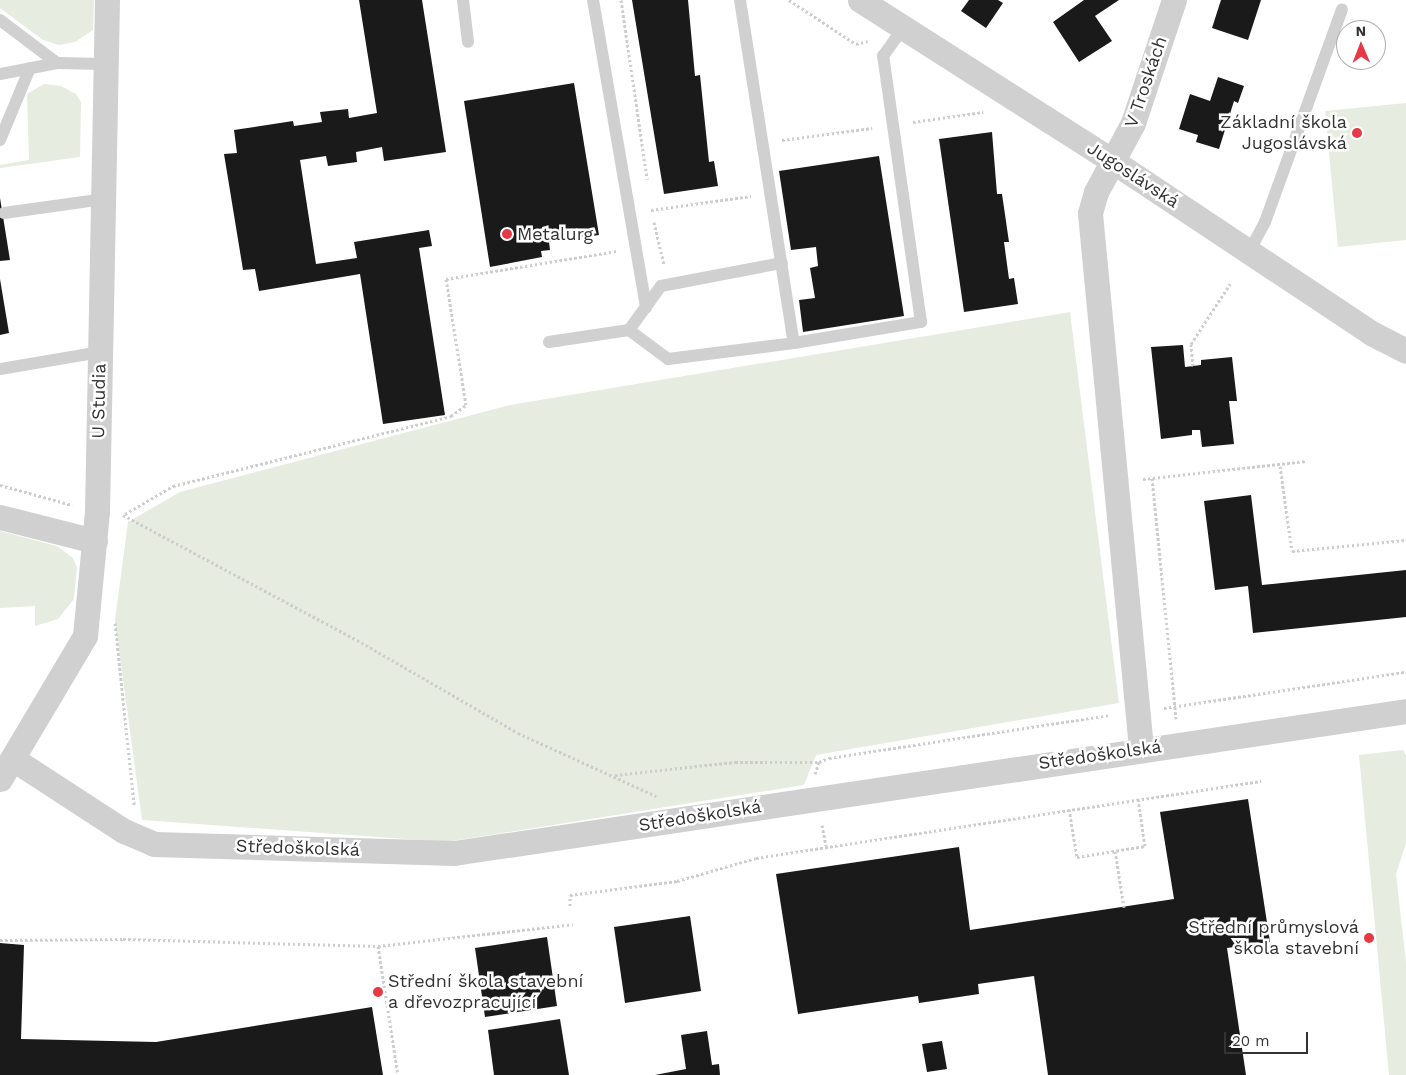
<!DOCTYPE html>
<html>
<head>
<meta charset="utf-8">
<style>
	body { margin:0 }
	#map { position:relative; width:1406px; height:1075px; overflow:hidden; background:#fff; font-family:"Work Sans",sans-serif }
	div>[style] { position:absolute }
	.green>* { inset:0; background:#e6ecdf }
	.building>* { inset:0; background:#1a1a1a }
	.path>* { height:3px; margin-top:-1.5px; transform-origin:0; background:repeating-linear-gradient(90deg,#cdcdcd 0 2.5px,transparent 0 5px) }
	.lane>* { height:12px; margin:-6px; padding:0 6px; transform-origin:6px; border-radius:6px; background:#d0d0d0 }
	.street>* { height:25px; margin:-12.5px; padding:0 12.5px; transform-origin:12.5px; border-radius:12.5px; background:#d0d0d0 }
	.dots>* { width:14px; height:14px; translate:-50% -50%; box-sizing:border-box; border:2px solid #fff; border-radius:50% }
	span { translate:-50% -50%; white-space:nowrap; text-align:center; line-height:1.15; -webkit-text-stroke:5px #fff; paint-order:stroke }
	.street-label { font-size:18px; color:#333 }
	.poi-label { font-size:18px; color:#333 }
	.right { translate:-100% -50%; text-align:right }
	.left { translate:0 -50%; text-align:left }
	.north { position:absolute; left:1336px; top:20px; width:50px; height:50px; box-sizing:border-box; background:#fff; border:1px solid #adadad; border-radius:50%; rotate:359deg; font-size:14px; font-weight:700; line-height:20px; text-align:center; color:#333 }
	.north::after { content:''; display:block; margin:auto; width:18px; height:22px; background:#e63946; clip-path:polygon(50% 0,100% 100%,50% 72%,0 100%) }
	.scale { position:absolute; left:1224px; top:1032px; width:84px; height:22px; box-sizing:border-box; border:2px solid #333; border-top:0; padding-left:6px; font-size:15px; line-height:18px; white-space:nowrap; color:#333; -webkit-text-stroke:4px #fff; paint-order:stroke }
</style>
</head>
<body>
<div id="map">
	<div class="green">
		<div style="clip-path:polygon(0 0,94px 0,93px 30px,75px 42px,59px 45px,43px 40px,0 8px)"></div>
		<div style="clip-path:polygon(44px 84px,61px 86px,76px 94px,81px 102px,80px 157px,0 168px,0 165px,29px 160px,27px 94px)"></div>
		<div style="clip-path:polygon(1406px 103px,1406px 240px,1338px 247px,1325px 111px)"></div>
		<div style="clip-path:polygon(1070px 312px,1119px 703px,816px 755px,804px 785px,446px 842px,142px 820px,115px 620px,128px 522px,180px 492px,510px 405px)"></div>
		<div style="clip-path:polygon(0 531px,57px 546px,73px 558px,77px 568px,74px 599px,58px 619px,35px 626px,35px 606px,0 608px)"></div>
		<div style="clip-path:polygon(1403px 750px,1406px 756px,1406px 843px,1396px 874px,1406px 962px,1406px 1075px,1389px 1075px,1359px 755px)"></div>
	</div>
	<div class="building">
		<div style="clip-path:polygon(359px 0,422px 0,446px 152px,384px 161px,382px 147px,356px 152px,357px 162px,328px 166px,326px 156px,300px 160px,316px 264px,357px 258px,354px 242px,429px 230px,432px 246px,419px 248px,445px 415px,383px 424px,360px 274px,259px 291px,255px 269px,243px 270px,224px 154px,237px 153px,234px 130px,293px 121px,294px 126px,322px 122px,320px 112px,348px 109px,349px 118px,377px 113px)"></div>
		<div style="clip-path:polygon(632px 0,688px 0,695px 76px,700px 75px,709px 162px,714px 161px,718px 186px,664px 194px)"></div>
		<div style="clip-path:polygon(969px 0,998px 0,1003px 3px,986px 28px,961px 11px)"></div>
		<div style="clip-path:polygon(1084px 0,1119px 0,1095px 16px,1112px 41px,1079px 62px,1053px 22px)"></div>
		<div style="clip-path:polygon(1221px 0,1261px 0,1248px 40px,1212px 28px)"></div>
		<div style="clip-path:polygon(1218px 77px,1244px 86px,1238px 103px,1234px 101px,1219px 149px,1196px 142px,1198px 135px,1179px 129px,1190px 94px,1210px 101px)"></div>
		<div style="clip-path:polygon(574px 83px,599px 235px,549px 242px,550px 250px,541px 251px,542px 257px,490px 267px,464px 101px)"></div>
		<div style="clip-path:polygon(992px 132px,997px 194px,1002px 194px,1009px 242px,1004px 242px,1009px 279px,1014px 278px,1018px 304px,964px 312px,939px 139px)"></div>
		<div style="clip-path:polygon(879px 156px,904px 316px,803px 332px,799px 300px,815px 298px,810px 268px,818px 266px,816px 247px,791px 250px,779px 171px)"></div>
		<div style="clip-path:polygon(0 198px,10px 260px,0 261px)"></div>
		<div style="clip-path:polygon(0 279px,9px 333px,0 335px)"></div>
		<div style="clip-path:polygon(1183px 345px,1185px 367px,1201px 365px,1201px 360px,1232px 357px,1237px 401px,1229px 401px,1234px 444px,1202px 447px,1200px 430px,1192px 430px,1192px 435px,1161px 439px,1151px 347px)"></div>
		<div style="clip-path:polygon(1251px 495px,1262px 585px,1406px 570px,1406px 617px,1253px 633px,1248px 586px,1215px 590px,1204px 501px)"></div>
		<div style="clip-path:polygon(1248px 799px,1270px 942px,1227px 948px,1246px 1075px,1048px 1075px,1034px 976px,978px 984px,979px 994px,919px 1003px,918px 996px,798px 1014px,776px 874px,959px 847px,970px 930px,1174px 899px,1160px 812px)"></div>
		<div style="clip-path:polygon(690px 916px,701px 991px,625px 1003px,614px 927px)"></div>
		<div style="clip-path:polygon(547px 937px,557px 1006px,485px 1017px,475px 948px)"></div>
		<div style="clip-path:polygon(0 943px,24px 945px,21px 1039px,156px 1042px,372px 1007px,383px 1075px,0 1075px)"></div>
		<div style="clip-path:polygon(560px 1019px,569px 1075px,494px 1075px,488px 1030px)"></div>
		<div style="clip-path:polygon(707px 1031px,712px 1065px,719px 1064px,720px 1075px,655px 1075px,686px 1069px,681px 1035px)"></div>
		<div style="clip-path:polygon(942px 1041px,947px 1069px,927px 1072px,922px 1044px)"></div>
	</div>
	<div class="path">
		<div style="left:621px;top:0;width:181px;rotate:81.7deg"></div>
		<div style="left:789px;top:0;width:80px;rotate:33.3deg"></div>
		<div style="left:856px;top:44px;width:12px;rotate:-14deg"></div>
		<div style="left:913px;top:122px;width:71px;rotate:-8.1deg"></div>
		<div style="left:782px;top:140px;width:91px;rotate:-7.6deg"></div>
		<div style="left:651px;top:210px;width:101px;rotate:-8deg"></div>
		<div style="left:654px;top:222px;width:44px;rotate:76.9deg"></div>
		<div style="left:1193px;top:366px;width:22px;rotate:-95deg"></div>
		<div style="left:1191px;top:344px;width:72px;rotate:-57deg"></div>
		<div style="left:1280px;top:466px;width:86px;rotate:82deg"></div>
		<div style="left:1292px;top:551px;width:115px;rotate:-5.5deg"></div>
		<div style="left:1152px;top:478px;width:242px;rotate:84.3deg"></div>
		<div style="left:1143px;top:479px;width:164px;rotate:-6.3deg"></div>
		<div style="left:0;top:485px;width:75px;rotate:15.5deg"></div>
		<div style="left:125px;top:514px;width:56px;rotate:-30.3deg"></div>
		<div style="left:173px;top:486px;width:287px;rotate:-14.1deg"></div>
		<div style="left:451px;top:416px;width:19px;rotate:-36deg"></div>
		<div style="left:466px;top:405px;width:128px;rotate:-99deg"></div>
		<div style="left:446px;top:279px;width:173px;rotate:-9.3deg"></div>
		<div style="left:123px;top:515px;width:265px;rotate:28.1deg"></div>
		<div style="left:357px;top:640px;width:186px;rotate:30deg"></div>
		<div style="left:518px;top:733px;width:152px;rotate:24.5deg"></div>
		<div style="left:115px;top:623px;width:183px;rotate:84deg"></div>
		<div style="left:1164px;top:708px;width:245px;rotate:-8.5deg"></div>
		<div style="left:815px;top:774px;width:13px;rotate:-72deg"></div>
		<div style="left:819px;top:762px;width:11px;rotate:-22deg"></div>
		<div style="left:829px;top:758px;width:285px;rotate:-8.7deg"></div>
		<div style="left:615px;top:775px;width:121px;rotate:-6.2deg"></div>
		<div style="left:735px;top:762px;width:84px"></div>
		<div style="left:1069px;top:809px;width:49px;rotate:80.5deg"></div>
		<div style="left:1077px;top:857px;width:69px;rotate:-9.2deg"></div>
		<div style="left:1145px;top:846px;width:48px;rotate:-98.5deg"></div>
		<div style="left:822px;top:825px;width:21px;rotate:79deg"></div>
		<div style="left:1115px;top:851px;width:57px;rotate:80.9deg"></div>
		<div style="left:570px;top:906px;width:11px;rotate:-90deg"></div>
		<div style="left:570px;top:895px;width:108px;rotate:-7.5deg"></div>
		<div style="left:677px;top:881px;width:82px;rotate:-16.2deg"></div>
		<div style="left:756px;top:858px;width:511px;rotate:-8.67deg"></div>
		<div style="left:0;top:940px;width:123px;rotate:-0.5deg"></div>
		<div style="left:123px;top:939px;width:255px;rotate:1.6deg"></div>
		<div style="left:378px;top:946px;width:196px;rotate:-6.4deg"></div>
		<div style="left:378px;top:946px;width:131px;rotate:81.2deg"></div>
	</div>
	<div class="lane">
		<div style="left:463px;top:0;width:42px;rotate:83.2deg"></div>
		<div style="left:593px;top:0;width:312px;rotate:80.2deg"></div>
		<div style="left:740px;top:0;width:347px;rotate:81.1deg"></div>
		<div style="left:0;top:20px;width:71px;rotate:37deg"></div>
		<div style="left:0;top:74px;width:58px;rotate:-10.9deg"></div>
		<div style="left:57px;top:63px;width:48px;rotate:1.2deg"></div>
		<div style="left:0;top:140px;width:78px;rotate:-67.4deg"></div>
		<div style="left:4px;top:213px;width:100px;rotate:-8deg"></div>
		<div style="left:1249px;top:252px;width:34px;rotate:-62deg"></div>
		<div style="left:1265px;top:222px;width:226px;rotate:-70.1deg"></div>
		<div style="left:629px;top:330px;width:54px;rotate:-54deg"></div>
		<div style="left:661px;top:286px;width:123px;rotate:-10.8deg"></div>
		<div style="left:549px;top:342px;width:81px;rotate:-8.5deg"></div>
		<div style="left:629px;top:330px;width:49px;rotate:36.6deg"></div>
		<div style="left:668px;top:359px;width:127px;rotate:-7.2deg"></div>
		<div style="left:794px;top:343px;width:129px;rotate:-9.4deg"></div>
		<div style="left:921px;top:322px;width:269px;rotate:-98.1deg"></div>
		<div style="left:883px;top:56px;width:34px;rotate:-54deg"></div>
		<div style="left:0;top:369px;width:101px;rotate:-9.6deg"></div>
	</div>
	<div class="street">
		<div style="left:860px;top:0;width:301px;rotate:32.5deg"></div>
		<div style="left:1114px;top:162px;width:311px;rotate:33.6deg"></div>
		<div style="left:1373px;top:334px;width:37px;rotate:27deg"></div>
		<div style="left:0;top:517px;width:98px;rotate:14.2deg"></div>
		<div style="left:1141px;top:748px;width:537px;rotate:-95.45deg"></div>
		<div style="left:1090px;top:213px;width:22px;rotate:-74deg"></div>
		<div style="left:1096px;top:192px;width:78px;rotate:-61.8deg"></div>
		<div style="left:1133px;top:123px;width:130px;rotate:-71.6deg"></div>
		<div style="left:13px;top:759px;width:132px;rotate:33deg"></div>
		<div style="left:124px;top:831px;width:33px;rotate:23deg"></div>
		<div style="left:154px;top:844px;width:300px;rotate:1.7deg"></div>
		<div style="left:454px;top:853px;width:963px;rotate:-8.48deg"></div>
		<div style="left:0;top:779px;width:166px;rotate:-59.3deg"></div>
		<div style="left:85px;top:636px;width:125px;rotate:-84.5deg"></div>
		<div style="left:97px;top:512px;width:512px;rotate:-88.88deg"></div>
	</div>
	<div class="dots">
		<div style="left:1357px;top:133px;background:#e63946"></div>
		<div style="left:507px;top:234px;background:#e63946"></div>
		<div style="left:1369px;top:938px;background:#e63946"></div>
		<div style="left:378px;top:992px;background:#e63946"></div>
	</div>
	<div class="street-label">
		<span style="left:1146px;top:82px;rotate:-71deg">V Troskách</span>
		<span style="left:1133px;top:175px;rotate:33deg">Jugoslávská</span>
		<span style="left:99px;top:401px;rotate:-89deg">U Studia</span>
		<span style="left:1100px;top:755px;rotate:-8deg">Středoškolská</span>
		<span style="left:700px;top:816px;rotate:-9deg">Středoškolská</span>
		<span style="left:298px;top:848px;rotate:2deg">Středoškolská</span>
	</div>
	<div class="poi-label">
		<span class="right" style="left:1347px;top:133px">Základní škola<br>Jugoslávská</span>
		<span class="left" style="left:517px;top:234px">Metalurg</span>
		<span class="right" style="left:1359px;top:938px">Střední průmyslová<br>škola stavební</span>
		<span class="left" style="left:388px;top:992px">Střední škola stavební<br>a dřevozpracující</span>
	</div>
	<div class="north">N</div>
	<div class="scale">20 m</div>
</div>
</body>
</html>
